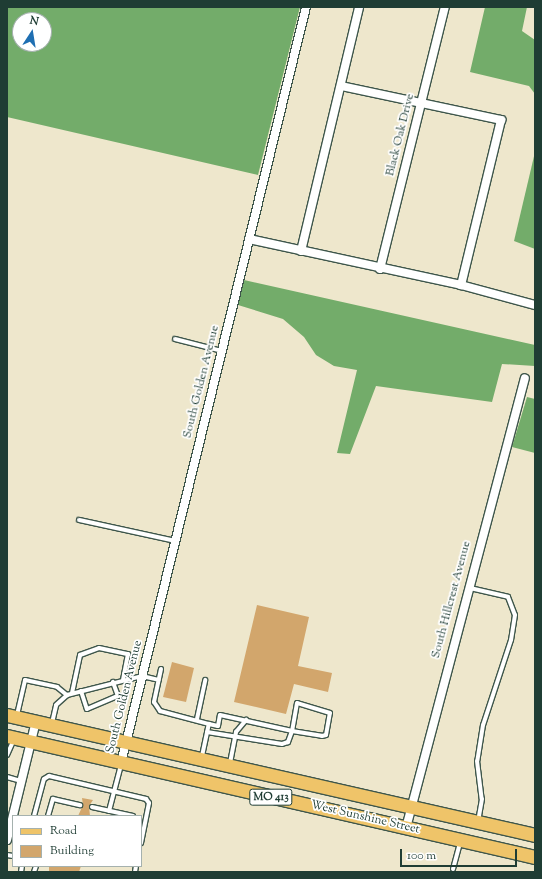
<!DOCTYPE html>
<html>
<head>
<meta charset="utf-8">
<style>
	body { margin:0 }
	#map { position:relative; width:542px; height:879px; overflow:hidden; background:#eee7cc; font-family:"Sorts Mill Goudy",serif }
	div>[style] { position:absolute }
	.forest>* { inset:0; background:#73ac6a }
	.building>* { inset:0; background:#d2a66c }
	.roads { filter:drop-shadow(1px 0 #3e564b) drop-shadow(-1px 0 #3e564b) drop-shadow(0 1px #3e564b) drop-shadow(0 -1px #3e564b) }
	.lane>* { height:4px; margin:-2px; padding:0 2px; transform-origin:2px; border-radius:2px; background:#fff }
	.street>* { height:8px; margin:-4px; padding:0 4px; transform-origin:4px; border-radius:4px; background:#fff }
	.primary>* { height:13px; margin:-6.5px; padding:0 6.5px; transform-origin:6.5px; border-radius:6.5px; background:#efc469 }
	span { translate:-50% -50%; white-space:nowrap; text-align:center; line-height:1.15; -webkit-text-stroke:3.5px #fff; paint-order:stroke }
	.shield-label span { padding:1px 3px; background:#fff; border:1px solid; border-radius:3px; -webkit-text-stroke-width:0 }
	.shield-label { font-size:11px; color:#1f3d34; font-weight:700 }
	.street-label { font-size:12px; color:#1f3d34 }
	.frame { position:absolute; inset:0; border:8px solid #1f3d34; pointer-events:none }
	.legend { position:absolute; left:12px; top:815px; width:130px; height:52px; box-sizing:border-box; background:#fff; border:1px solid #a5b1ae; margin:0; padding:5px 7px; list-style:none; font-size:12px; color:#1f3d34 }
	.legend li { display:flex; align-items:center; gap:8px; height:20px }
	.legend b { width:20px; border:1px solid #a5b1ae }
	.north { position:absolute; left:12px; top:12px; width:40px; height:40px; box-sizing:border-box; background:#fff; border:1px solid #a5b1ae; border-radius:50%; rotate:12deg; font-size:11px; font-weight:700; line-height:16px; text-align:center; color:#1f3d34 }
	.north::after { content:''; display:block; margin:auto; width:14px; height:18px; background:#1f6fb2; clip-path:polygon(50% 0,100% 100%,50% 72%,0 100%) }
	.scale { position:absolute; left:400px; top:849px; width:117px; height:18px; box-sizing:border-box; border:2px solid #1f3d34; border-top:0; padding-left:5px; font-size:12px; line-height:14px; white-space:nowrap; color:#1f3d34; -webkit-text-stroke:3px #fff; paint-order:stroke }
</style>
</head>
<body>
<div id="map">
	<div class="forest">
		<div style="clip-path:polygon(evenodd,7px 7px,300px 7px,258px 175px,7px 117px,7px 7px,20px 20px,44px 20px,44px 44px,20px 44px,20px 20px)"></div>
		<div style="clip-path:polygon(485px 7px,527px 7px,522px 31px,535px 40px,535px 94px,529px 86px,470px 72px)"></div>
		<div style="clip-path:polygon(535px 152px,535px 249px,514px 241px)"></div>
		<div style="clip-path:polygon(244px 280px,535px 345px,535px 366px,502px 364px,492px 402px,376px 386px,350px 454px,337px 453px,357px 370px,334px 366px,316px 355px,304px 337px,283px 319px,238px 305px)"></div>
		<div style="clip-path:polygon(527px 397px,535px 399px,535px 453px,512px 447px)"></div>
	</div>
	<div class="building">
		<div style="clip-path:polygon(257px 605px,309px 617px,298px 666px,332px 673px,328px 692px,294px 684px,286px 714px,234px 702px)"></div>
		<div style="clip-path:polygon(172px 662px,194px 668px,186px 702px,163px 697px)"></div>
		<div style="clip-path:polygon(82px 798px,93px 800px,89px 806px,90px 816px,78px 816px,83px 805px)"></div>
		<div style="clip-path:polygon(49px 866px,81px 866px,79px 872px,49px 872px)"></div>
	</div>
	<div class="roads">
		<div class="lane">
			<div style="left:175px;top:339px;width:49px;rotate:14.3deg"></div>
			<div style="left:79px;top:520px;width:98px;rotate:12.3deg"></div>
			<div style="left:470px;top:588px;width:39px;rotate:13deg"></div>
			<div style="left:508px;top:597px;width:19px;rotate:69deg"></div>
			<div style="left:515px;top:615px;width:25px;rotate:99deg"></div>
			<div style="left:511px;top:640px;width:89px;rotate:108.2deg"></div>
			<div style="left:483px;top:725px;width:36px;rotate:99deg"></div>
			<div style="left:477px;top:761px;width:38px;rotate:83deg"></div>
			<div style="left:482px;top:799px;width:22px;rotate:100deg"></div>
			<div style="left:161px;top:669px;width:34px;rotate:102deg"></div>
			<div style="left:154px;top:702px;width:11px;rotate:56deg"></div>
			<div style="left:160px;top:711px;width:51px;rotate:14.9deg"></div>
			<div style="left:81px;top:691px;width:19px;rotate:72deg"></div>
			<div style="left:87px;top:709px;width:34px;rotate:-23deg"></div>
			<div style="left:118px;top:696px;width:15px;rotate:-110deg"></div>
			<div style="left:72px;top:693px;width:39px;rotate:-78deg"></div>
			<div style="left:80px;top:655px;width:20px;rotate:-20deg"></div>
			<div style="left:99px;top:648px;width:30px;rotate:12deg"></div>
			<div style="left:128px;top:654px;width:26px;rotate:101deg"></div>
			<div style="left:17px;top:715px;width:36px;rotate:-77deg"></div>
			<div style="left:25px;top:680px;width:33px;rotate:12deg"></div>
			<div style="left:57px;top:687px;width:13px;rotate:39deg"></div>
			<div style="left:197px;top:719px;width:40px;rotate:-78deg"></div>
			<div style="left:52px;top:723px;width:18px;rotate:-77deg"></div>
			<div style="left:56px;top:705px;width:15px;rotate:-42deg"></div>
			<div style="left:67px;top:695px;width:77px;rotate:-14.2deg"></div>
			<div style="left:142px;top:676px;width:17px;rotate:13deg"></div>
			<div style="left:7px;top:755px;width:17px;rotate:-66deg"></div>
			<div style="left:202px;top:756px;width:33px;rotate:-78deg"></div>
			<div style="left:209px;top:724px;width:9px;rotate:13deg"></div>
			<div style="left:218px;top:726px;width:11px;rotate:-80deg"></div>
			<div style="left:220px;top:715px;width:74px;rotate:12.5deg"></div>
			<div style="left:292px;top:731px;width:30px;rotate:9deg"></div>
			<div style="left:322px;top:736px;width:4px;rotate:-14deg"></div>
			<div style="left:326px;top:735px;width:22px;rotate:-80deg"></div>
			<div style="left:330px;top:713px;width:34px;rotate:-163deg"></div>
			<div style="left:297px;top:703px;width:28px;rotate:100deg"></div>
			<div style="left:292px;top:731px;width:12px;rotate:110deg"></div>
			<div style="left:288px;top:742px;width:6px;rotate:162deg"></div>
			<div style="left:282px;top:744px;width:76px;rotate:-170.9deg"></div>
			<div style="left:230px;top:763px;width:32px;rotate:-79deg"></div>
			<div style="left:236px;top:732px;width:16px;rotate:-50deg"></div>
			<div style="left:7px;top:777px;width:15px;rotate:16deg"></div>
			<div style="left:92px;top:807px;width:42px;rotate:12.4deg"></div>
			<div style="left:109px;top:811px;width:48px;rotate:-75.4deg"></div>
			<div style="left:34px;top:816px;width:38px;rotate:-75deg"></div>
			<div style="left:44px;top:779px;width:6px;rotate:-31deg"></div>
			<div style="left:49px;top:776px;width:100px;rotate:13.3deg"></div>
			<div style="left:146px;top:799px;width:5px;rotate:53deg"></div>
			<div style="left:149px;top:803px;width:41px;rotate:101.3deg"></div>
			<div style="left:48px;top:816px;width:18px;rotate:-74deg"></div>
			<div style="left:53px;top:799px;width:28px;rotate:13deg"></div>
			<div style="left:7px;top:855px;width:6px;rotate:9deg"></div>
			<div style="left:453px;top:869px;width:28px;rotate:-75deg"></div>
			<div style="left:21px;top:872px;width:6px;rotate:-81deg"></div>
			<div style="left:34px;top:872px;width:6px;rotate:-72deg"></div>
			<div style="left:135px;top:872px;width:6px;rotate:-81deg"></div>
		</div>
		<div class="street">
			<div style="left:341px;top:86px;width:164px;rotate:12deg"></div>
			<div style="left:501px;top:120px;width:170px;rotate:103.6deg"></div>
			<div style="left:249px;top:239px;width:217px;rotate:12.2deg"></div>
			<div style="left:461px;top:285px;width:77px;rotate:15.1deg"></div>
			<div style="left:301px;top:251px;width:251px;rotate:-76.6deg"></div>
			<div style="left:380px;top:269px;width:270px;rotate:-76.1deg"></div>
			<div style="left:121px;top:763px;width:778px;rotate:-76.25deg"></div>
			<div style="left:406px;top:828px;width:465px;rotate:-75.2deg"></div>
			<div style="left:7px;top:840px;width:122px;rotate:-76.3deg"></div>
		</div>
		<div class="primary">
			<div style="left:7px;top:715px;width:541px;rotate:12.8deg"></div>
			<div style="left:7px;top:736px;width:542px;rotate:12.91deg"></div>
		</div>
	</div>
	<div class="shield-label">
		<span style="left:271px;top:797px">MO 413</span>
	</div>
	<div class="street-label">
		<span style="left:401px;top:135px;rotate:-76deg">Black Oak Drive</span>
		<span style="left:202px;top:382px;rotate:-76deg">South Golden Avenue</span>
		<span style="left:452px;top:600px;rotate:-75deg">South Hillcrest Avenue</span>
		<span style="left:125px;top:697px;rotate:-76deg">South Golden Avenue</span>
		<span style="left:365px;top:818px;rotate:13deg">West Sunshine Street</span>
	</div>
	<div class="frame"></div>
	<ul class="legend">
	<li><b style="height:5px;background:#efc469"></b>Road</li>
	<li><b style="height:11px;background:#d2a66c"></b>Building</li>
	</ul>
	<div class="north">N</div>
	<div class="scale">100 m</div>
</div>
</body>
</html>
